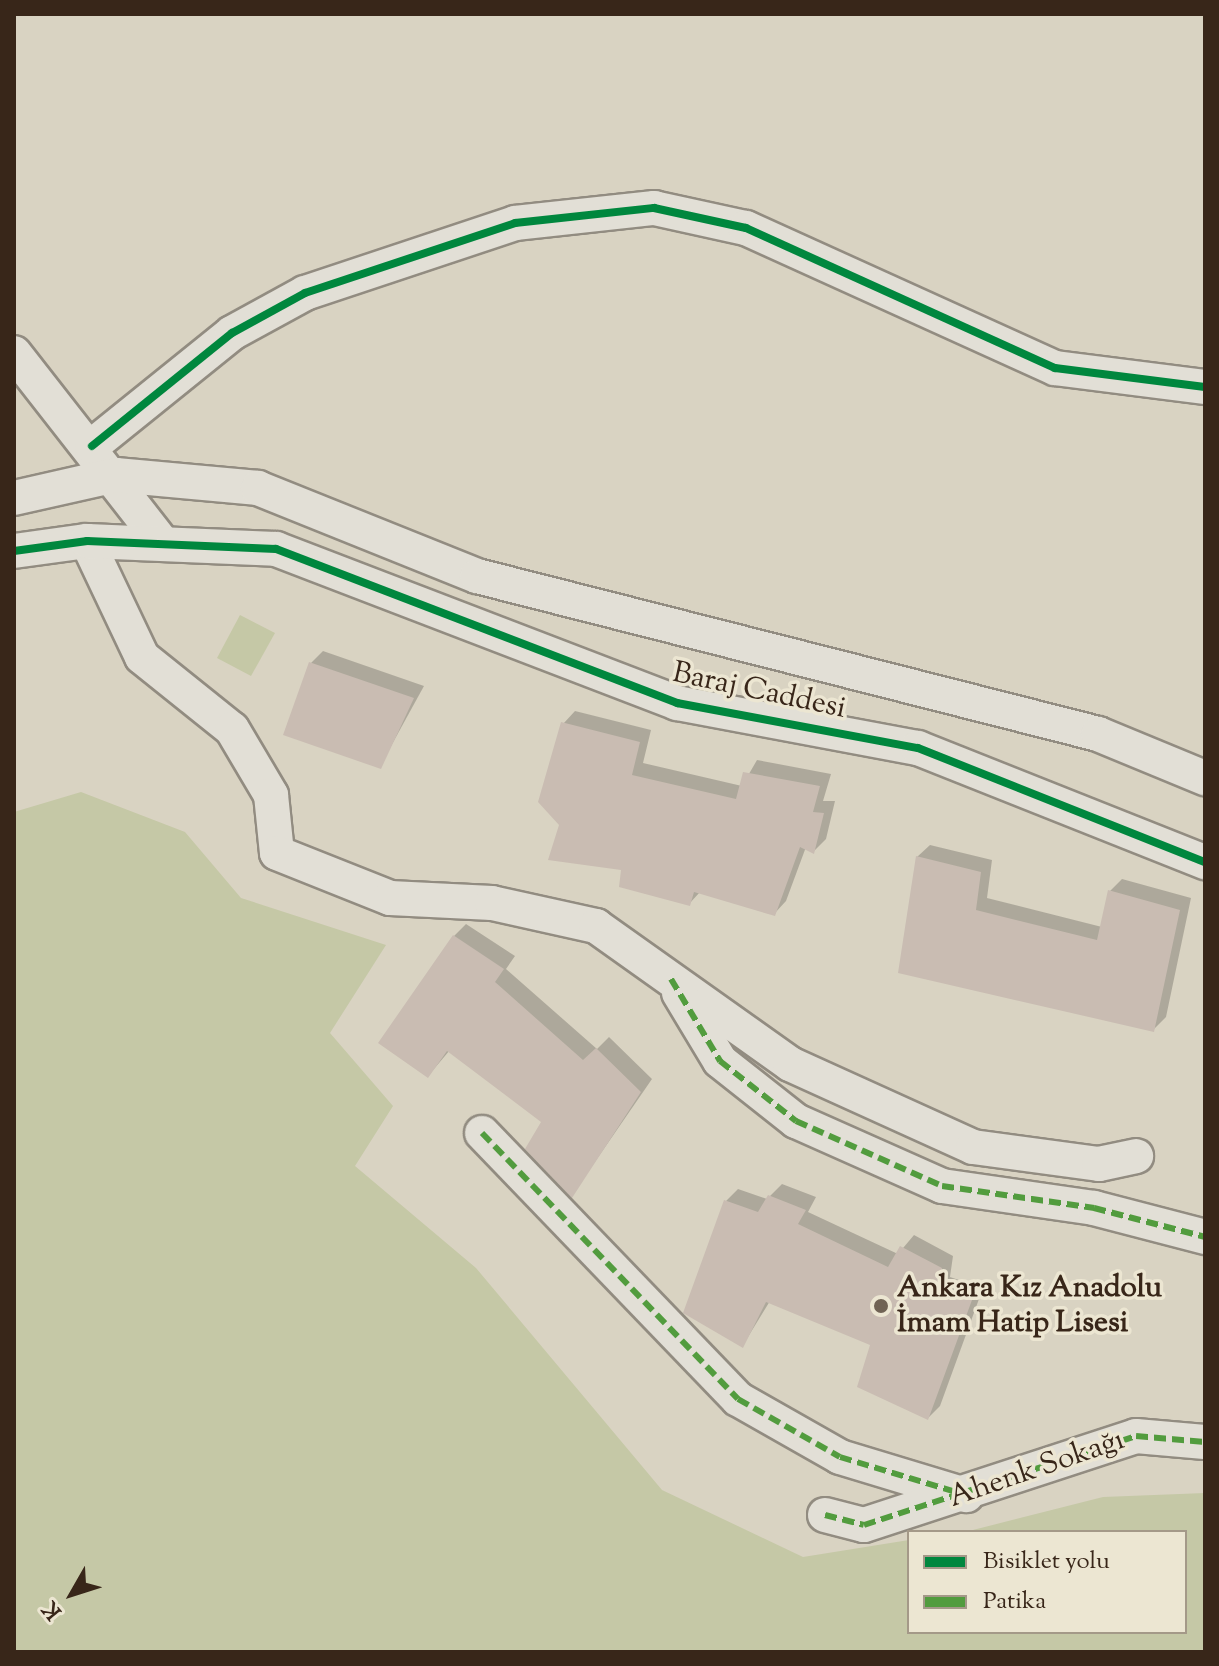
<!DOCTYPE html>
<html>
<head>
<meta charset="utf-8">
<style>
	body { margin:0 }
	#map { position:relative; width:1219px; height:1666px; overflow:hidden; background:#d9d3c2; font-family:"Sorts Mill Goudy",serif }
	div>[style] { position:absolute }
	.green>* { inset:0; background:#c5c8a6 }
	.shadow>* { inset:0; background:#0003 }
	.building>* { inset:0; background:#c9bcb2 }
	.roads { filter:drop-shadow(2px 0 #928c81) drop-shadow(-2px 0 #928c81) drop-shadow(0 2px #928c81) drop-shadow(0 -2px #928c81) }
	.minor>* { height:34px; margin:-17px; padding:0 17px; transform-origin:17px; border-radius:17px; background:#e2dfd6 }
	.quiet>* { height:6px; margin-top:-3px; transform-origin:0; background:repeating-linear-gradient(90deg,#529c3e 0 12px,transparent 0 18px) }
	.cycleway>* { height:8px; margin:-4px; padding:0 4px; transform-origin:4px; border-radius:4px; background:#00873e }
	.dots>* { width:22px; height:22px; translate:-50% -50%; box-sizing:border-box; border:4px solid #ece6d2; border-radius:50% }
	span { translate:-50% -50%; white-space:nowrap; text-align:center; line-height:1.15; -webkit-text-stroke:7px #ece6d2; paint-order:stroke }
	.street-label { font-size:30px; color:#382619 }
	.poi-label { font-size:30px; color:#382619; font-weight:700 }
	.left { translate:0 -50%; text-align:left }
	.frame { position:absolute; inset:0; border:16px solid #382619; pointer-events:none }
	.legend { position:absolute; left:907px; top:1530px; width:280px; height:104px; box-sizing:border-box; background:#ece6d2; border:2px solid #a49988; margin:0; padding:10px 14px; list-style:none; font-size:24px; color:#382619 }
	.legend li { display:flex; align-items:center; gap:16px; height:40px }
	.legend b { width:40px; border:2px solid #a49988 }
	.north { position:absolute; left:32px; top:1554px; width:80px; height:80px; -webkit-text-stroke:6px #ece6d2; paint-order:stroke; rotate:231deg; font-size:22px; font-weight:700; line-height:32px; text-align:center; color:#382619 }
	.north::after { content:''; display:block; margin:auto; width:28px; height:36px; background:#382619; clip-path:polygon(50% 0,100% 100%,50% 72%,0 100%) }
</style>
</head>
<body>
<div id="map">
	<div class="green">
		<div style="clip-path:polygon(240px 615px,275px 633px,251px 676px,217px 658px)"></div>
		<div style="clip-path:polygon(81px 792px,185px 832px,241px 898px,386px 945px,330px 1033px,393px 1106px,355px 1166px,476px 1268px,662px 1490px,803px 1557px,909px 1540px,909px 1632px,1185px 1632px,1185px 1532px,965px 1532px,1103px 1497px,1205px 1493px,1205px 1652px,14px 1652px,14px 812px)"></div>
	</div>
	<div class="shadow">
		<div style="clip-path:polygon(323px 651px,424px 686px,380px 766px,311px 663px)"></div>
		<div style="clip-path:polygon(575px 711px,651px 730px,643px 763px,742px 786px,757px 760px,831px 774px,823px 801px,835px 801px,826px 839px,814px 851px,806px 847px,786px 901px,774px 914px,700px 892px,689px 904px,561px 825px,563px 724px)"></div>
		<div style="clip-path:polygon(930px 845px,992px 860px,987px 898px,1102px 927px,1110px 891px,1122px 879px,1191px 898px,1166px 1017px,1154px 1029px,900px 971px,917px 857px)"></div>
		<div style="clip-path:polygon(466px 924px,515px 956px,506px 969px,597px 1049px,609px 1037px,652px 1079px,572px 1195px,543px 1122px,450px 1050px,428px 1076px,454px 936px)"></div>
		<div style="clip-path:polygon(782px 1184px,816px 1197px,808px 1212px,898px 1254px,914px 1235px,953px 1256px,950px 1277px,983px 1288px,940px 1406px,928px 1418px,872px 1343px,770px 1301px,743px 1345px,726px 1201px,738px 1189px,767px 1199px)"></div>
	</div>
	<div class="building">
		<div style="clip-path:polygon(309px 662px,414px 698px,381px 769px,283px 735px)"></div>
		<div style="clip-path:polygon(561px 722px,640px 742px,632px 775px,736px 799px,743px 772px,820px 786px,813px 812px,824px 813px,814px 854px,800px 847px,775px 916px,694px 892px,690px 906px,619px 887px,621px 870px,548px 860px,559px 825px,538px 802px)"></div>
		<div style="clip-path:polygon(916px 856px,981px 872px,976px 910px,1097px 940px,1108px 890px,1180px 910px,1154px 1032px,898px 973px)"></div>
		<div style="clip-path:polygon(453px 935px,504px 969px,495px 982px,583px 1060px,596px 1048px,641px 1092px,572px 1198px,525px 1149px,541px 1122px,447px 1051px,428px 1078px,378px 1043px)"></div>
		<div style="clip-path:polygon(768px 1195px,806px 1210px,798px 1224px,888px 1267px,900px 1246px,942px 1268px,939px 1289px,972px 1300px,928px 1420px,857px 1387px,870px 1345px,766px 1302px,743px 1348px,683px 1313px,724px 1200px,758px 1212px)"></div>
	</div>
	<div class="roads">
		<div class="minor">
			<div style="left:14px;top:353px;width:242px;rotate:52deg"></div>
			<div style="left:92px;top:446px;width:180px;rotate:-38.9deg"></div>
			<div style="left:232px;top:333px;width:83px;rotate:-28.7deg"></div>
			<div style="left:305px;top:293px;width:221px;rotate:-18.4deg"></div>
			<div style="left:515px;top:223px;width:140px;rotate:-6.2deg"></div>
			<div style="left:654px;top:208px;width:94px;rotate:12.3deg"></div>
			<div style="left:746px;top:228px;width:339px;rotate:24.4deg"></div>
			<div style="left:1055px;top:368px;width:151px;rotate:7.2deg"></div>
			<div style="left:14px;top:498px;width:105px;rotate:-12.7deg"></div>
			<div style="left:116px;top:475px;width:143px;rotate:5.2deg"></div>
			<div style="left:258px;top:488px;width:236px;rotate:21.9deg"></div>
			<div style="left:477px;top:576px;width:641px;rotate:14.27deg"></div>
			<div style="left:1098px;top:734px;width:116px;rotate:22.4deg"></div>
			<div style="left:87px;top:541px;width:128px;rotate:64.6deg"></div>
			<div style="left:142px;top:657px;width:115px;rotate:38.7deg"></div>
			<div style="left:232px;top:729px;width:77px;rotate:59.4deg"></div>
			<div style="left:271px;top:795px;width:58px;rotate:84.1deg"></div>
			<div style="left:277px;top:853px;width:122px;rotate:21.7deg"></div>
			<div style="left:390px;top:898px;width:102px;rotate:2.8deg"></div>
			<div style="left:492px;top:903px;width:107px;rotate:12.5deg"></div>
			<div style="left:596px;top:926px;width:238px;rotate:35.4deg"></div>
			<div style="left:790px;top:1064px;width:201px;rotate:24.4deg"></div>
			<div style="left:973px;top:1147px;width:127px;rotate:7.7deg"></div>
			<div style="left:1099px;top:1164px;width:38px;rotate:-12deg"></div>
			<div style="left:14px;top:551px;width:74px;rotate:-7.8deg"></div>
			<div style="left:87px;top:541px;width:189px;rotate:2.4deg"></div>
			<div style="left:276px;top:549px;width:430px;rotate:21deg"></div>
			<div style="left:677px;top:703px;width:245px;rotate:10.6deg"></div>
			<div style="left:918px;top:748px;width:309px;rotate:21.7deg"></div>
			<div style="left:679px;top:993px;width:79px;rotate:58.9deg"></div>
			<div style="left:720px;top:1061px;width:97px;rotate:38.3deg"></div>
			<div style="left:796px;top:1121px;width:160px;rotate:24deg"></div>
			<div style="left:942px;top:1186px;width:154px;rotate:8.2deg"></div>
			<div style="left:1094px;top:1208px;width:115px;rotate:14.6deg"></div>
			<div style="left:482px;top:1133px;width:369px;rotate:46.1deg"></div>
			<div style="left:738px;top:1399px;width:117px;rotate:29.6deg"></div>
			<div style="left:840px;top:1457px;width:132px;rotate:16.8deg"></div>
			<div style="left:825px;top:1515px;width:40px;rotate:14.4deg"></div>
			<div style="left:864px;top:1525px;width:286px;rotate:-18.1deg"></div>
			<div style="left:1136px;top:1436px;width:69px;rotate:5deg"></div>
		</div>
	</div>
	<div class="quiet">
		<div style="left:671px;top:979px;width:96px;rotate:59.1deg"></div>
		<div style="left:720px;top:1061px;width:97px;rotate:38.3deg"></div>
		<div style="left:796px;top:1121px;width:160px;rotate:24deg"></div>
		<div style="left:942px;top:1186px;width:154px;rotate:8.2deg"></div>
		<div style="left:1094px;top:1208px;width:115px;rotate:14.6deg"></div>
		<div style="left:482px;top:1133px;width:369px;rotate:46.1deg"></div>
		<div style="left:738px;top:1399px;width:117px;rotate:29.6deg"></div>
		<div style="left:840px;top:1457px;width:132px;rotate:16.8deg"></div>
		<div style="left:825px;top:1515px;width:40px;rotate:14.4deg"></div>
		<div style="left:864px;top:1525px;width:286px;rotate:-18.1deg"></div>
		<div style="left:1136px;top:1436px;width:69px;rotate:5deg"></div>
	</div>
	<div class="cycleway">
		<div style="left:92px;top:446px;width:180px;rotate:-38.9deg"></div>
		<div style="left:232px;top:333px;width:83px;rotate:-28.7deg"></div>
		<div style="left:305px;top:293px;width:221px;rotate:-18.4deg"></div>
		<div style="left:515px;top:223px;width:140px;rotate:-6.2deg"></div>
		<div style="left:654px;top:208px;width:94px;rotate:12.3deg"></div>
		<div style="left:746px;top:228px;width:339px;rotate:24.4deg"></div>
		<div style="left:1055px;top:368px;width:151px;rotate:7.2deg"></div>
		<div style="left:14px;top:551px;width:74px;rotate:-7.8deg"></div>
		<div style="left:87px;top:541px;width:189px;rotate:2.4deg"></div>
		<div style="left:276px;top:549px;width:430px;rotate:21deg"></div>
		<div style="left:677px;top:703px;width:245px;rotate:10.6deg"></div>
		<div style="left:918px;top:748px;width:309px;rotate:21.7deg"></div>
	</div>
	<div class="dots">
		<div style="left:881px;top:1306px;background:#706354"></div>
	</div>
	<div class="street-label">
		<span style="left:759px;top:692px;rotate:12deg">Baraj Caddesi</span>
		<span style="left:1037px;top:1470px;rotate:-19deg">Ahenk Sokağı</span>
	</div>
	<div class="poi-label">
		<span class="left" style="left:897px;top:1306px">Ankara Kız Anadolu<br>İmam Hatip Lisesi</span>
	</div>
	<div class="frame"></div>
	<ul class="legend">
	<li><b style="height:10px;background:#00873e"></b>Bisiklet yolu</li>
	<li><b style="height:10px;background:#529c3e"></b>Patika</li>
	</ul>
	<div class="north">K</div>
</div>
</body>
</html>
